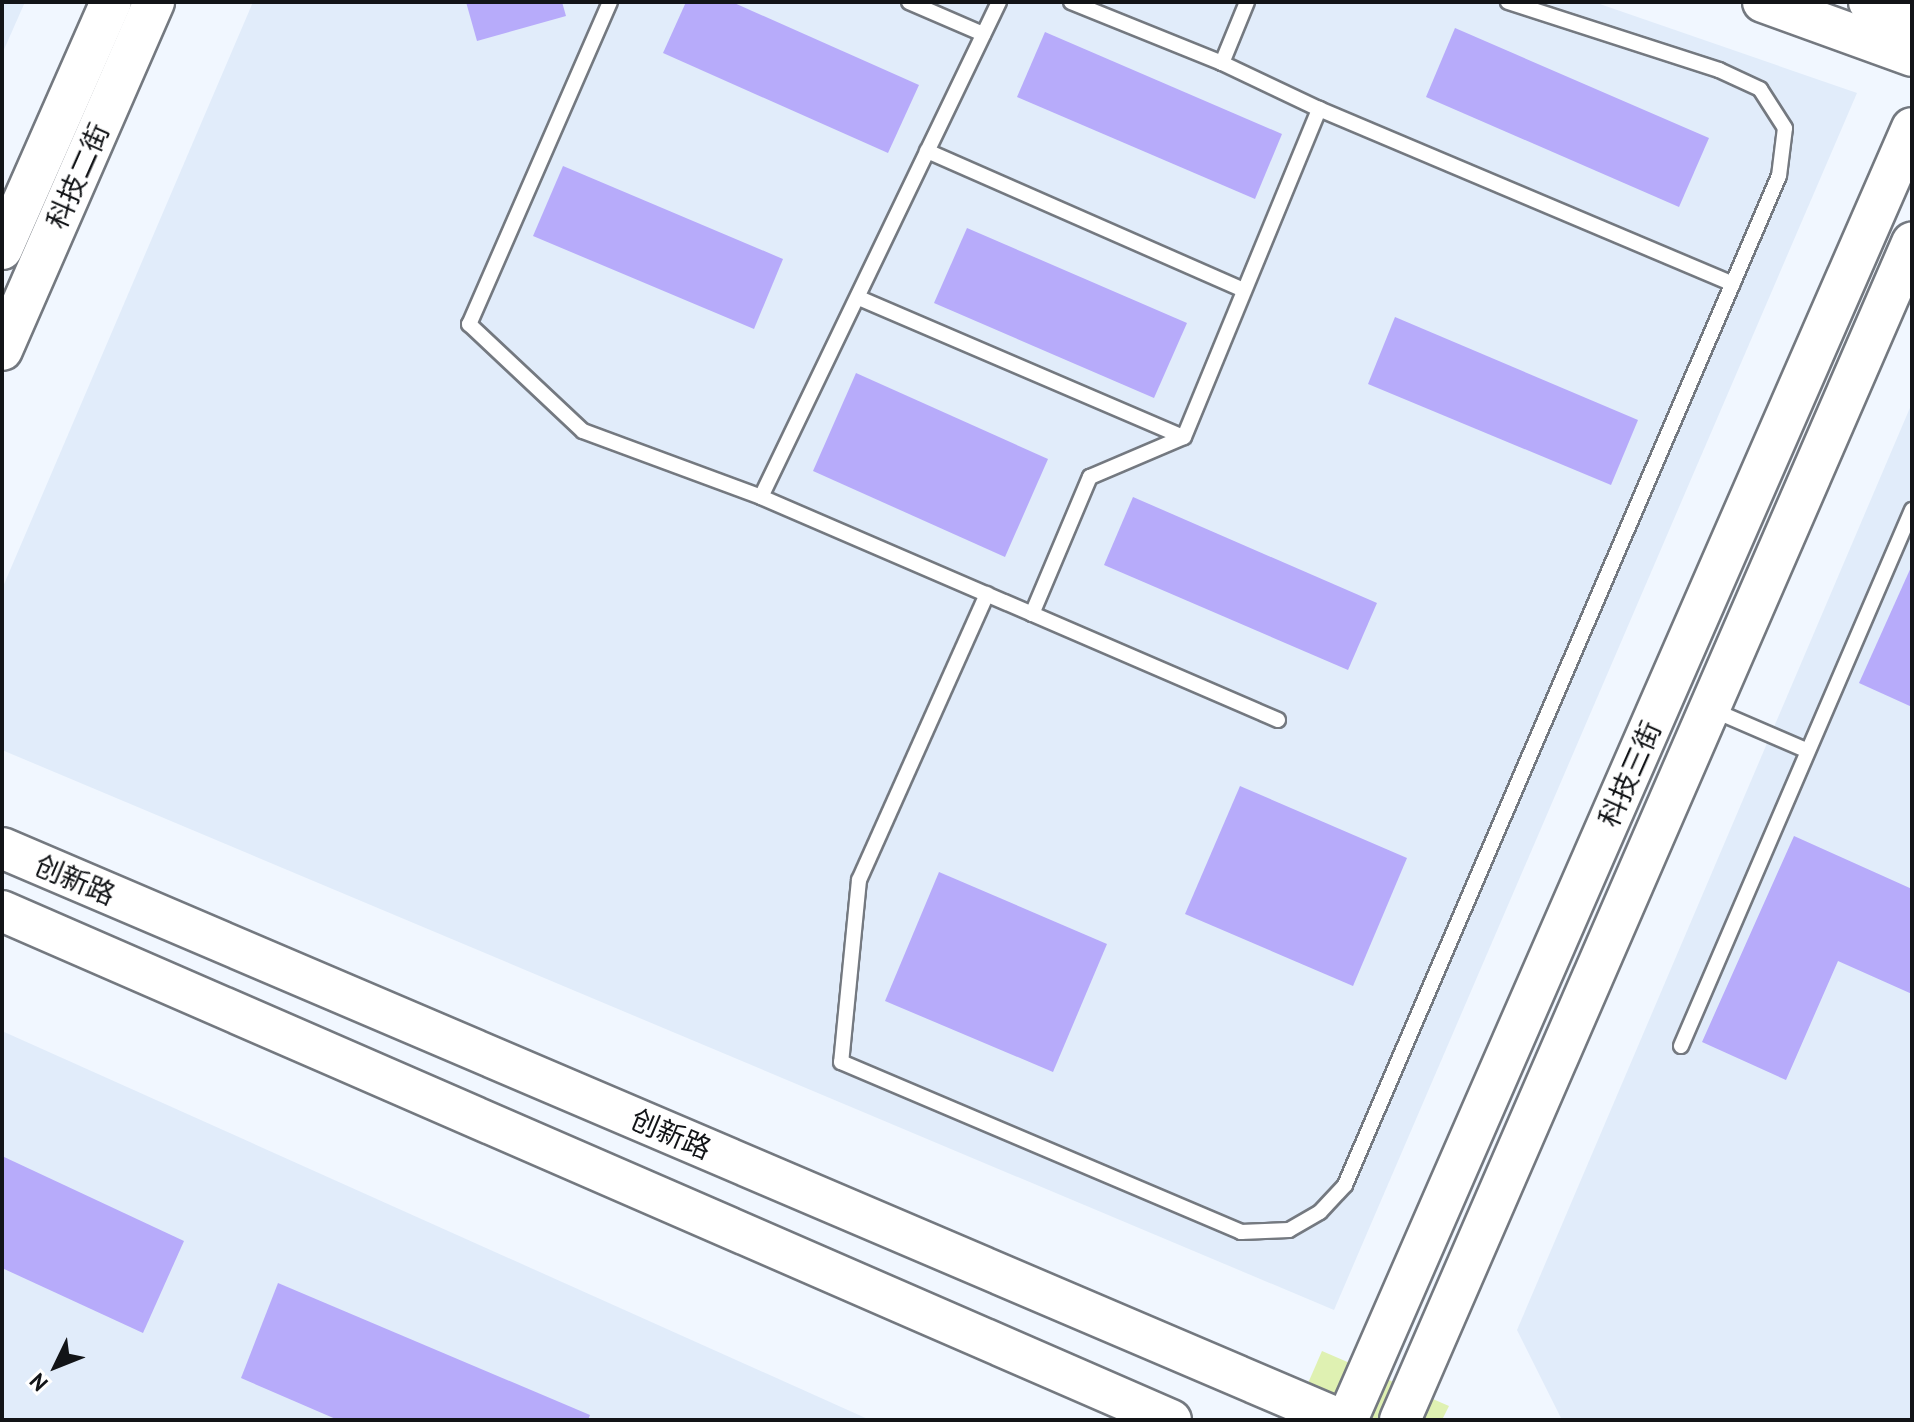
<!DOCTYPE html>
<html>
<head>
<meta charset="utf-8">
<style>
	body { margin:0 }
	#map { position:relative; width:1914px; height:1422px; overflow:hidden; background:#f1f7ff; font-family:"PT Sans","Noto Sans SC",sans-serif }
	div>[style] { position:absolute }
	.built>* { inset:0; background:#e1ecfa }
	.green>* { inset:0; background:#dff1b2 }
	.building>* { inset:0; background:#b7abfa }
	.roads { filter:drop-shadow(2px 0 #747980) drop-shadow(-2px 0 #747980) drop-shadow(0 2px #747980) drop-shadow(0 -2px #747980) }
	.lane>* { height:14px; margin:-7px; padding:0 7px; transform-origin:7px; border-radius:7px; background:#fff }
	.secondary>* { height:40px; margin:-20px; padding:0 20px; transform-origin:20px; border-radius:20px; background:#fff }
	span { translate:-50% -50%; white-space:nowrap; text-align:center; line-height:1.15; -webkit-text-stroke:6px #fff; paint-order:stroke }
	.street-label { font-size:28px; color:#121417 }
	.frame { position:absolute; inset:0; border:4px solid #121417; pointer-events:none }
	.north { position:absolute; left:16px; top:1326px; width:80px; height:80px; -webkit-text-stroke:6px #fff; paint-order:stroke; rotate:227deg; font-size:22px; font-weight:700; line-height:32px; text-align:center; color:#121417 }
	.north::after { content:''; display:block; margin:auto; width:28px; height:36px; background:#121417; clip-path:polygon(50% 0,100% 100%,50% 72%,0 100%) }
</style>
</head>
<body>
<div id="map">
	<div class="built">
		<div style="clip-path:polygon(2px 2px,25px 2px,2px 54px)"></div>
		<div style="clip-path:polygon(253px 2px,1594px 2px,1857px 93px,1334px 1310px,2px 750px,2px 589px)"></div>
		<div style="clip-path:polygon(1912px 403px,1912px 1420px,1562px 1420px,1517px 1330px)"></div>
		<div style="clip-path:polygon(2px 1031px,870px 1420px,2px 1420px)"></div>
	</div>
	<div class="green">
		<div style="clip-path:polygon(1322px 1351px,1449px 1406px,1442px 1420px,1292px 1420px)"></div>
	</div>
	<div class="building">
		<div style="clip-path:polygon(466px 2px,562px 2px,566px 16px,477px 41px)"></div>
		<div style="clip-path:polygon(686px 2px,732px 2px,919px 85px,888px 153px,663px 53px)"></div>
		<div style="clip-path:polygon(1455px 28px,1709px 138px,1679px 207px,1426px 97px)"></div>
		<div style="clip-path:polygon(1045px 32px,1282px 134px,1255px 199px,1017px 97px)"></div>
		<div style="clip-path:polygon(563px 166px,783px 259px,754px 329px,533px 236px)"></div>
		<div style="clip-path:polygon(967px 228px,1187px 323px,1154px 398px,934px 303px)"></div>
		<div style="clip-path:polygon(1395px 317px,1638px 420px,1611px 485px,1368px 384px)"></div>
		<div style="clip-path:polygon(856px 373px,1048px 459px,1005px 557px,813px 471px)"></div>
		<div style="clip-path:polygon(1133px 497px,1377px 603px,1348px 670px,1104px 565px)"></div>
		<div style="clip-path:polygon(1912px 565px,1912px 707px,1859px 683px)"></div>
		<div style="clip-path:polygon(1240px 786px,1407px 858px,1353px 986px,1185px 914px)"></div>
		<div style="clip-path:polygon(1794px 836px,1912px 889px,1912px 994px,1838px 961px,1786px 1080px,1702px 1042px)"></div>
		<div style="clip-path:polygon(939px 872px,1107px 944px,1053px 1072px,885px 1001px)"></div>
		<div style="clip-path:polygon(2px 1156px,184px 1241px,143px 1333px,2px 1268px)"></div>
		<div style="clip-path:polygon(278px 1283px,590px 1415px,588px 1420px,338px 1420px,241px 1378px)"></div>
	</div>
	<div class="roads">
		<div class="lane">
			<div style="left:610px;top:2px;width:352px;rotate:113.6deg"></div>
			<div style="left:469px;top:324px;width:156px;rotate:43.2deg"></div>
			<div style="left:583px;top:431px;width:190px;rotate:20.3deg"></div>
			<div style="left:909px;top:2px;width:81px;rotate:23.4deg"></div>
			<div style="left:999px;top:2px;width:549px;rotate:115.68deg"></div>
			<div style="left:761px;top:497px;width:563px;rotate:23.33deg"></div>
			<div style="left:1071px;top:2px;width:163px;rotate:22deg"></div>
			<div style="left:1222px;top:63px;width:66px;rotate:-67.7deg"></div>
			<div style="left:1222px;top:63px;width:107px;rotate:25.4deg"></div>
			<div style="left:927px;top:151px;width:344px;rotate:23.7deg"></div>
			<div style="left:859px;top:298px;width:353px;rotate:23.2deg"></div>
			<div style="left:987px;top:594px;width:313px;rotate:114.1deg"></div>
			<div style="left:859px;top:880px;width:183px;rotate:95.6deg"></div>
			<div style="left:841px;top:1062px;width:435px;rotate:23deg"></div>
			<div style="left:1241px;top:1232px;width:48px;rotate:-2.4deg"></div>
			<div style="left:1289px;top:1230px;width:36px;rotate:-30deg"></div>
			<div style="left:1320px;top:1212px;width:37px;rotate:-47deg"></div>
			<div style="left:1345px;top:1185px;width:1098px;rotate:-66.73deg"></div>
			<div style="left:1779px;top:176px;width:48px;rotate:-82.9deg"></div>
			<div style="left:1785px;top:128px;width:46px;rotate:-122.7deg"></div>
			<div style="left:1760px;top:89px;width:45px;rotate:-155.1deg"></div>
			<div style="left:1719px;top:70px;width:222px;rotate:-162.1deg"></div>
			<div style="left:1032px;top:614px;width:149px;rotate:-67.1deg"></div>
			<div style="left:1090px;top:477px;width:102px;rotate:-23.1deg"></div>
			<div style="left:1184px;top:437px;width:355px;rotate:-67.6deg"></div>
			<div style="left:1319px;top:109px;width:449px;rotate:22.9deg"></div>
			<div style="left:1713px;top:710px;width:103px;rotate:23.3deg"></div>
			<div style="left:1681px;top:1046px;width:584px;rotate:-66.69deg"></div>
		</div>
		<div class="secondary">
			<div style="left:1763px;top:2px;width:158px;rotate:19.9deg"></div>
			<div style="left:1869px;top:2px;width:46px;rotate:19.2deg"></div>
			<div style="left:2px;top:249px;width:270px;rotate:-66.2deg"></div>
			<div style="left:2px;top:350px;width:380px;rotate:-66.4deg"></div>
			<div style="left:2px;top:848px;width:1456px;rotate:23.13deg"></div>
			<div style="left:2px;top:911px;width:1275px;rotate:23.53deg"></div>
			<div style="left:1347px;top:1420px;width:1410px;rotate:-66.38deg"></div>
			<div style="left:1400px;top:1420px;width:1284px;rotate:-66.49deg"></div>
		</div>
	</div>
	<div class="street-label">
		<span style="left:78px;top:176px;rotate:-66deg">科技二街</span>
		<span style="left:1630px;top:774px;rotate:-66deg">科技三街</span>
		<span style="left:75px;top:880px;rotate:23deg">创新路</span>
		<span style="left:671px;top:1134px;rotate:23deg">创新路</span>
	</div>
	<div class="frame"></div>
	<div class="north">N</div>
</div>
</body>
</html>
